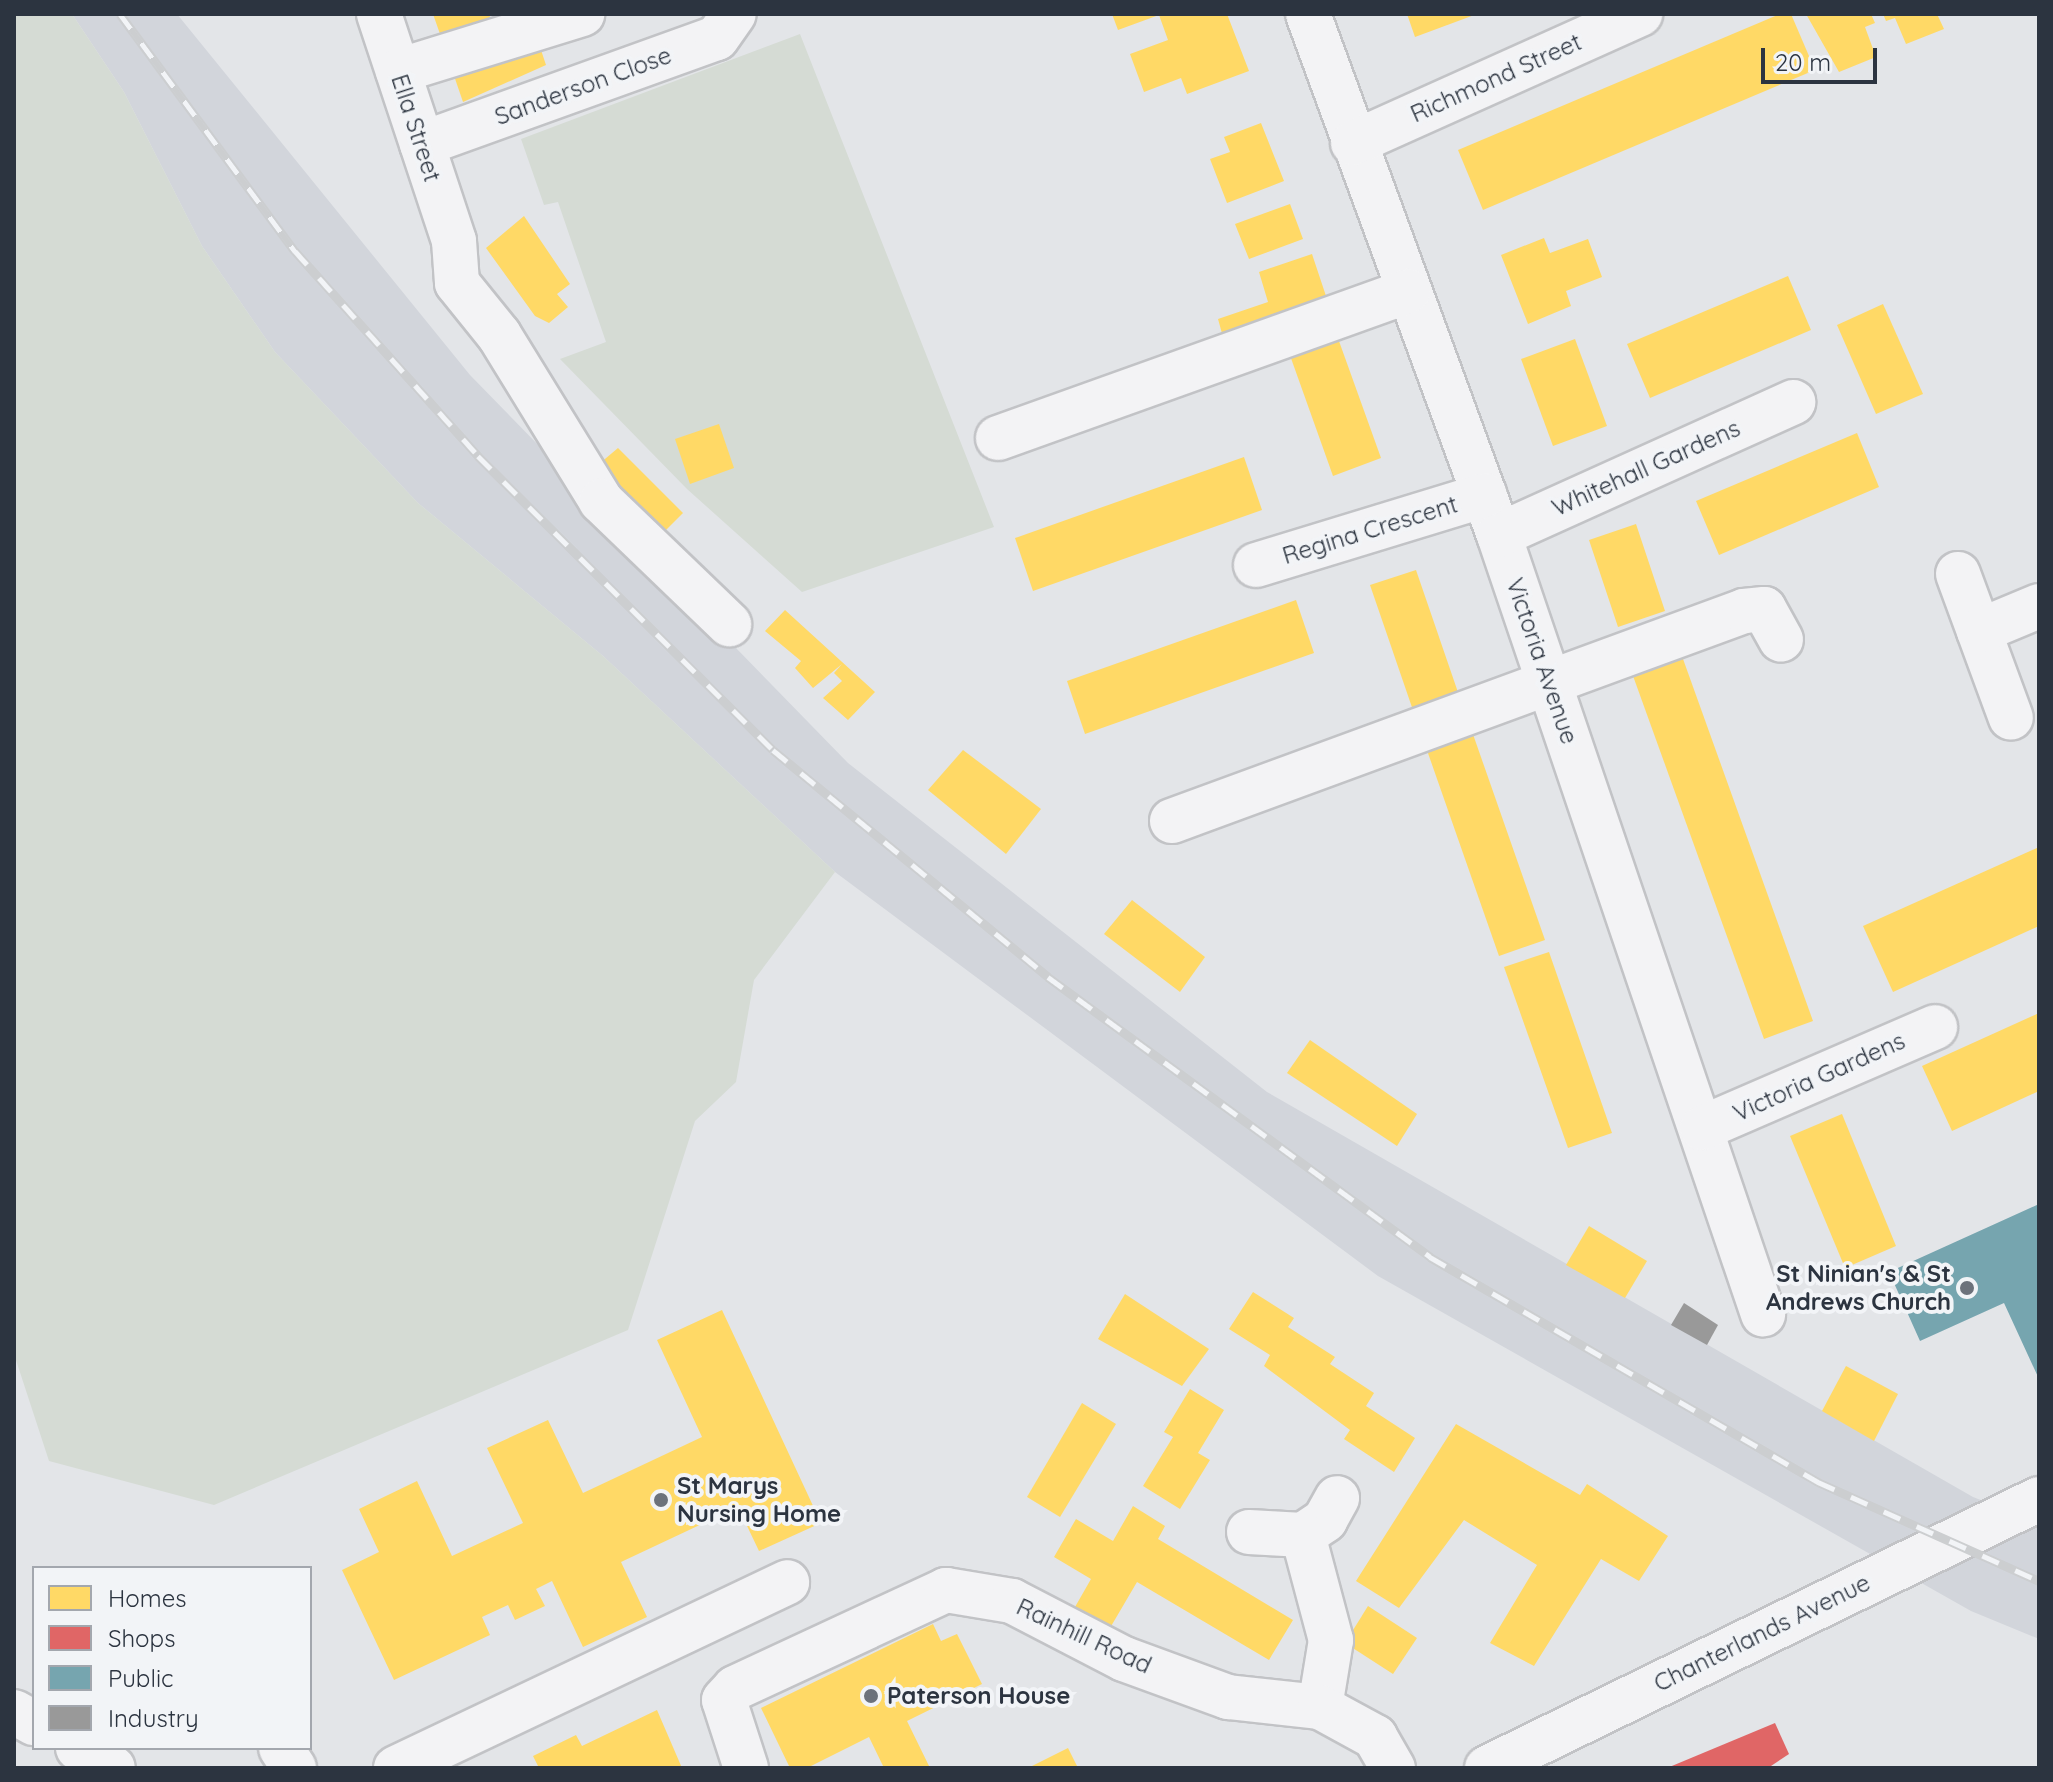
<!DOCTYPE html>
<html>
<head>
<meta charset="utf-8">
<style>
	body { margin:0 }
	#map { position:relative; width:2053px; height:1782px; overflow:hidden; background:#e3e5e8; font-family:Quicksand,sans-serif }
	div>[style] { position:absolute }
	.built>* { inset:0; background:#d2d5db }
	.green>* { inset:0; background:#d5dbd4 }
	.homes>* { inset:0; background:#ffd966 }
	.shops>* { inset:0; background:#e06666 }
	.public>* { inset:0; background:#76a5af }
	.industry>* { inset:0; background:#999 }
	.roads { filter:drop-shadow(2px 0 #c2c3c6) drop-shadow(-2px 0 #c2c3c6) drop-shadow(0 2px #c2c3c6) drop-shadow(0 -2px #c2c3c6) }
	.minor>* { height:44px; margin:-22px; padding:0 22px; transform-origin:22px; border-radius:22px; background:#f3f3f5 }
	.rail>* { height:9px; margin-top:-4.5px; transform-origin:0; background:repeating-linear-gradient(90deg,#f2f4f7 0 18px,#ccced0 0 36px); box-sizing:border-box; border-block:2px solid #ccced0 }
	.dots>* { width:22px; height:22px; translate:-50% -50%; box-sizing:border-box; border:4px solid #f2f4f7; border-radius:50% }
	span { translate:-50% -50%; white-space:nowrap; text-align:center; line-height:1.15; -webkit-text-stroke:8px #f2f4f7; paint-order:stroke }
	.street-label { font-size:24px; color:#2c3440 }
	.poi-label { font-size:24px; color:#2c3440; font-weight:700 }
	.right { translate:-100% -50%; text-align:right }
	.left { translate:0 -50%; text-align:left }
	.frame { position:absolute; inset:0; border:16px solid #2c3440; pointer-events:none }
	.legend { position:absolute; left:32px; top:1566px; width:280px; height:184px; box-sizing:border-box; background:#f2f4f7; border:2px solid #a3a7ae; margin:0; padding:10px 14px; list-style:none; font-size:24px; color:#2c3440 }
	.legend li { display:flex; align-items:center; gap:16px; height:40px }
	.legend b { width:40px; border:2px solid #a3a7ae }
	.scale { position:absolute; left:1761px; top:48px; width:116px; height:36px; box-sizing:border-box; border:4px solid #2c3440; border-top:0; padding-left:10px; font-size:24px; line-height:28px; white-space:nowrap; color:#2c3440; -webkit-text-stroke:6px #f2f4f7; paint-order:stroke }
</style>
</head>
<body>
<div id="map">
	<div class="built">
		<div style="clip-path:polygon(72px 14px,177px 14px,470px 375px,848px 763px,1267px 1092px,1973px 1497px,2039px 1523px,2039px 1639px,1971px 1611px,1378px 1276px,835px 872px,603px 656px,418px 503px,275px 352px,202px 246px,124px 92px)"></div>
	</div>
	<div class="green">
		<div style="clip-path:polygon(14px 14px,72px 14px,124px 92px,202px 246px,275px 352px,418px 503px,603px 656px,835px 872px,754px 980px,736px 1082px,695px 1121px,628px 1330px,214px 1505px,49px 1461px,14px 1354px)"></div>
		<div style="clip-path:polygon(800px 34px,994px 527px,802px 592px,687px 489px,560px 359px,606px 342px,558px 202px,544px 205px,521px 139px)"></div>
	</div>
	<div class="homes">
		<div style="clip-path:polygon(433px 14px,489px 14px,497px 37px,447px 54px)"></div>
		<div style="clip-path:polygon(1112px 14px,1227px 14px,1249px 71px,1187px 94px,1181px 78px,1144px 92px,1130px 54px,1168px 40px,1159px 15px,1118px 30px)"></div>
		<div style="clip-path:polygon(1407px 14px,1477px 14px,1415px 37px)"></div>
		<div style="clip-path:polygon(1780px 14px,1791px 14px,1815px 70px,1483px 210px,1458px 150px)"></div>
		<div style="clip-path:polygon(1806px 14px,1871px 14px,1875px 23px,1865px 27px,1876px 57px,1839px 72px)"></div>
		<div style="clip-path:polygon(1883px 14px,1937px 14px,1944px 29px,1906px 44px,1895px 18px,1886px 21px)"></div>
		<div style="clip-path:polygon(536px 35px,546px 65px,463px 102px,450px 64px)"></div>
		<div style="clip-path:polygon(1261px 123px,1284px 181px,1227px 203px,1210px 159px,1230px 152px,1224px 137px)"></div>
		<div style="clip-path:polygon(1290px 204px,1303px 239px,1249px 259px,1235px 224px)"></div>
		<div style="clip-path:polygon(524px 216px,570px 284px,557px 294px,568px 307px,549px 323px,535px 316px,486px 248px)"></div>
		<div style="clip-path:polygon(1544px 238px,1550px 253px,1588px 239px,1602px 277px,1566px 291px,1571px 306px,1528px 324px,1501px 255px)"></div>
		<div style="clip-path:polygon(1312px 254px,1328px 302px,1223px 337px,1218px 319px,1268px 302px,1259px 272px)"></div>
		<div style="clip-path:polygon(1788px 276px,1811px 330px,1650px 398px,1627px 344px)"></div>
		<div style="clip-path:polygon(1883px 304px,1923px 394px,1876px 414px,1837px 325px)"></div>
		<div style="clip-path:polygon(1335px 330px,1381px 458px,1333px 476px,1287px 347px)"></div>
		<div style="clip-path:polygon(1575px 339px,1607px 426px,1553px 446px,1521px 359px)"></div>
		<div style="clip-path:polygon(719px 424px,734px 468px,690px 484px,675px 439px)"></div>
		<div style="clip-path:polygon(1857px 433px,1879px 487px,1719px 555px,1696px 501px)"></div>
		<div style="clip-path:polygon(618px 448px,683px 513px,660px 536px,593px 469px)"></div>
		<div style="clip-path:polygon(1244px 457px,1262px 510px,1033px 591px,1015px 538px)"></div>
		<div style="clip-path:polygon(1636px 524px,1665px 611px,1618px 627px,1589px 540px)"></div>
		<div style="clip-path:polygon(1416px 570px,1462px 704px,1416px 719px,1370px 585px)"></div>
		<div style="clip-path:polygon(1296px 600px,1314px 653px,1085px 734px,1067px 681px)"></div>
		<div style="clip-path:polygon(785px 610px,875px 692px,848px 720px,823px 698px,842px 681px,834px 673px,842px 664px,813px 688px,795px 668px,801px 661px,765px 631px)"></div>
		<div style="clip-path:polygon(1678px 645px,1813px 1021px,1764px 1039px,1628px 662px)"></div>
		<div style="clip-path:polygon(1468px 720px,1545px 940px,1499px 956px,1422px 736px)"></div>
		<div style="clip-path:polygon(963px 750px,1041px 809px,1006px 854px,928px 790px)"></div>
		<div style="clip-path:polygon(2039px 847px,2039px 926px,1893px 992px,1863px 926px)"></div>
		<div style="clip-path:polygon(1132px 900px,1205px 957px,1180px 992px,1104px 934px)"></div>
		<div style="clip-path:polygon(1549px 952px,1612px 1133px,1568px 1148px,1504px 967px)"></div>
		<div style="clip-path:polygon(2039px 1013px,2039px 1091px,1952px 1131px,1922px 1066px)"></div>
		<div style="clip-path:polygon(1310px 1040px,1417px 1114px,1397px 1146px,1287px 1073px)"></div>
		<div style="clip-path:polygon(1842px 1114px,1896px 1246px,1845px 1268px,1790px 1136px)"></div>
		<div style="clip-path:polygon(1589px 1226px,1647px 1261px,1625px 1298px,1566px 1265px)"></div>
		<div style="clip-path:polygon(1253px 1292px,1294px 1318px,1288px 1327px,1335px 1357px,1330px 1364px,1374px 1393px,1366px 1406px,1415px 1438px,1394px 1472px,1344px 1439px,1350px 1430px,1264px 1366px,1270px 1355px,1229px 1329px)"></div>
		<div style="clip-path:polygon(1125px 1294px,1209px 1349px,1182px 1386px,1098px 1339px)"></div>
		<div style="clip-path:polygon(722px 1310px,821px 1523px,759px 1551px,738px 1507px,621px 1562px,647px 1617px,583px 1647px,552px 1581px,536px 1589px,545px 1606px,515px 1620px,508px 1605px,482px 1617px,490px 1635px,394px 1680px,342px 1570px,379px 1552px,359px 1509px,417px 1481px,452px 1556px,523px 1523px,487px 1448px,548px 1420px,583px 1493px,702px 1437px,657px 1340px)"></div>
		<div style="clip-path:polygon(1846px 1366px,1898px 1394px,1874px 1441px,1822px 1411px)"></div>
		<div style="clip-path:polygon(1190px 1389px,1224px 1410px,1198px 1453px,1210px 1460px,1180px 1509px,1143px 1486px,1173px 1437px,1164px 1432px)"></div>
		<div style="clip-path:polygon(1082px 1403px,1116px 1424px,1060px 1517px,1027px 1497px)"></div>
		<div style="clip-path:polygon(1456px 1424px,1580px 1495px,1587px 1484px,1668px 1536px,1639px 1581px,1601px 1559px,1534px 1666px,1490px 1643px,1537px 1565px,1464px 1520px,1399px 1608px,1356px 1581px)"></div>
		<div style="clip-path:polygon(1133px 1506px,1165px 1526px,1158px 1539px,1293px 1620px,1269px 1660px,1137px 1582px,1110px 1628px,1075px 1607px,1091px 1579px,1054px 1557px,1076px 1519px,1113px 1541px)"></div>
		<div style="clip-path:polygon(1368px 1606px,1417px 1638px,1393px 1674px,1345px 1643px)"></div>
		<div style="clip-path:polygon(933px 1624px,941px 1641px,957px 1634px,982px 1684px,907px 1721px,930px 1768px,884px 1768px,869px 1737px,807px 1768px,790px 1768px,761px 1708px)"></div>
		<div style="clip-path:polygon(657px 1710px,682px 1768px,539px 1768px,533px 1756px,576px 1735px,582px 1746px)"></div>
		<div style="clip-path:polygon(1068px 1748px,1078px 1768px,1028px 1768px)"></div>
	</div>
	<div class="shops">
		<div style="clip-path:polygon(1775px 1723px,1789px 1754px,1768px 1768px,1667px 1768px)"></div>
	</div>
	<div class="public">
		<div style="clip-path:polygon(2039px 1204px,2039px 1379px,2004px 1303px,1920px 1341px,1889px 1272px)"></div>
	</div>
	<div class="industry">
		<div style="clip-path:polygon(1684px 1303px,1718px 1325px,1707px 1345px,1671px 1325px)"></div>
	</div>
	<div class="roads">
		<div class="minor">
			<div style="left:379px;top:14px;width:239px;rotate:71.7deg"></div>
			<div style="left:454px;top:241px;width:42px;rotate:85.9deg"></div>
			<div style="left:457px;top:283px;width:67px;rotate:51.1deg"></div>
			<div style="left:499px;top:335px;width:195px;rotate:58.4deg"></div>
			<div style="left:601px;top:501px;width:178px;rotate:43.9deg"></div>
			<div style="left:1308px;top:14px;width:555px;rotate:69.87deg"></div>
			<div style="left:1499px;top:535px;width:823px;rotate:71.28deg"></div>
			<div style="left:398px;top:71px;width:193px;rotate:-17.2deg"></div>
			<div style="left:1353px;top:143px;width:315px;rotate:-24.2deg"></div>
			<div style="left:422px;top:144px;width:313px;rotate:-19.8deg"></div>
			<div style="left:717px;top:38px;width:29px;rotate:-55deg"></div>
			<div style="left:998px;top:438px;width:436px;rotate:-19.7deg"></div>
			<div style="left:1499px;top:535px;width:323px;rotate:-24.3deg"></div>
			<div style="left:1256px;top:565px;width:239px;rotate:-17deg"></div>
			<div style="left:1958px;top:574px;width:153px;rotate:69.8deg"></div>
			<div style="left:1979px;top:631px;width:65px;rotate:-22.6deg"></div>
			<div style="left:1172px;top:821px;width:609px;rotate:-20.16deg"></div>
			<div style="left:1744px;top:611px;width:20px;rotate:-6deg"></div>
			<div style="left:1764px;top:609px;width:35px;rotate:61deg"></div>
			<div style="left:1702px;top:1128px;width:254px;rotate:-23.4deg"></div>
			<div style="left:1249px;top:1532px;width:54px;rotate:3.2deg"></div>
			<div style="left:1303px;top:1535px;width:27px;rotate:-34deg"></div>
			<div style="left:1325px;top:1520px;width:25px;rotate:-61deg"></div>
			<div style="left:1303px;top:1535px;width:109px;rotate:75.1deg"></div>
			<div style="left:1331px;top:1640px;width:68px;rotate:99.3deg"></div>
			<div style="left:14px;top:1712px;width:23px;rotate:29deg"></div>
			<div style="left:78px;top:1748px;width:40px;rotate:29.7deg"></div>
			<div style="left:281px;top:1748px;width:24px;rotate:57deg"></div>
			<div style="left:396px;top:1768px;width:433px;rotate:-25.4deg"></div>
			<div style="left:746px;top:1768px;width:71px;rotate:-107.9deg"></div>
			<div style="left:724px;top:1700px;width:16px;rotate:-47deg"></div>
			<div style="left:735px;top:1688px;width:233px;rotate:-24.9deg"></div>
			<div style="left:946px;top:1590px;width:67px;rotate:9.5deg"></div>
			<div style="left:1012px;top:1601px;width:126px;rotate:27.4deg"></div>
			<div style="left:1124px;top:1659px;width:111px;rotate:20.1deg"></div>
			<div style="left:1228px;top:1697px;width:93px;rotate:6.2deg"></div>
			<div style="left:1320px;top:1707px;width:63px;rotate:28.6deg"></div>
			<div style="left:1375px;top:1737px;width:36px;rotate:60deg"></div>
			<div style="left:1487px;top:1768px;width:614px;rotate:-25.98deg"></div>
		</div>
	</div>
	<div class="rail">
		<div style="left:120px;top:14px;width:295px;rotate:53.6deg"></div>
		<div style="left:295px;top:251px;width:275px;rotate:48.2deg"></div>
		<div style="left:478px;top:456px;width:416px;rotate:44.9deg"></div>
		<div style="left:773px;top:750px;width:357px;rotate:39.5deg"></div>
		<div style="left:1048px;top:977px;width:474px;rotate:36.2deg"></div>
		<div style="left:1430px;top:1257px;width:449px;rotate:30.1deg"></div>
		<div style="left:1818px;top:1482px;width:242px;rotate:24.1deg"></div>
	</div>
	<div class="dots">
		<div style="left:1967px;top:1288px;background:#6c727b"></div>
		<div style="left:661px;top:1500px;background:#6c727b"></div>
		<div style="left:871px;top:1696px;background:#6c727b"></div>
	</div>
	<div class="street-label">
		<span style="left:1496px;top:78px;rotate:-24deg">Richmond Street</span>
		<span style="left:583px;top:86px;rotate:-20deg">Sanderson Close</span>
		<span style="left:416px;top:128px;rotate:72deg">Ella Street</span>
		<span style="left:1646px;top:468px;rotate:-24deg">Whitehall Gardens</span>
		<span style="left:1370px;top:530px;rotate:-17deg">Regina Crescent</span>
		<span style="left:1542px;top:661px;rotate:71deg">Victoria Avenue</span>
		<span style="left:1819px;top:1077px;rotate:-24deg">Victoria Gardens</span>
		<span style="left:1762px;top:1633px;rotate:-26deg">Chanterlands Avenue</span>
		<span style="left:1084px;top:1636px;rotate:25deg">Rainhill Road</span>
	</div>
	<div class="poi-label">
		<span class="right" style="left:1951px;top:1288px">St Ninian's &amp; St<br>Andrews Church</span>
		<span class="left" style="left:677px;top:1500px">St Marys<br>Nursing Home</span>
		<span class="left" style="left:887px;top:1696px">Paterson House</span>
	</div>
	<div class="frame"></div>
	<ul class="legend">
	<li><b style="height:22px;background:#ffd966"></b>Homes</li>
	<li><b style="height:22px;background:#e06666"></b>Shops</li>
	<li><b style="height:22px;background:#76a5af"></b>Public</li>
	<li><b style="height:22px;background:#999"></b>Industry</li>
	</ul>
	<div class="scale">20 m</div>
</div>
</body>
</html>
